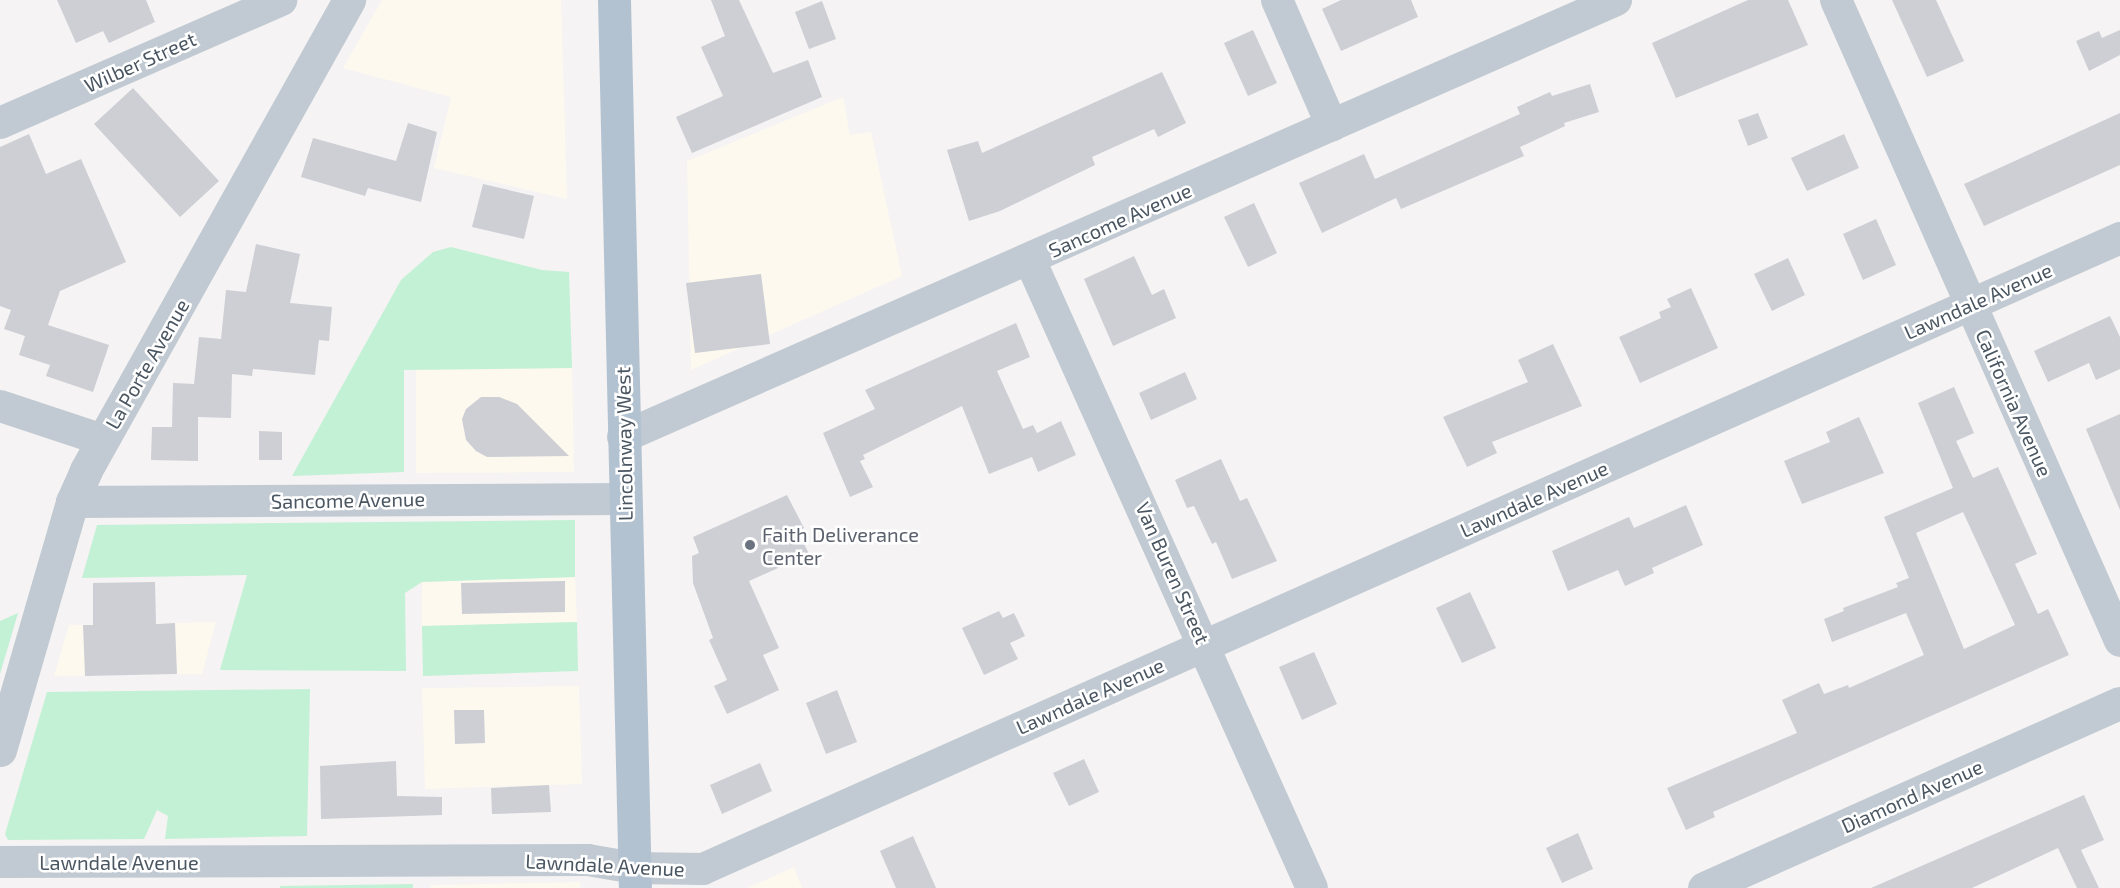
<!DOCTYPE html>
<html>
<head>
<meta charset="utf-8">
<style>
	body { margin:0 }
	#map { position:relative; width:2120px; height:888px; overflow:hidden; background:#f5f3f3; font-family:"Exo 2",sans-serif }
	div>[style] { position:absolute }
	.commercial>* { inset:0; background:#fdf9ef }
	.green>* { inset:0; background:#c3f1d5 }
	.building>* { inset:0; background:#cdcfd5 }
	.minor>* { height:32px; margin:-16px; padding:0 16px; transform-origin:16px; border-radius:16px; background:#c1cad2 }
	.tertiary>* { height:33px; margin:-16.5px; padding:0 16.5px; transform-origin:16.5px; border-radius:16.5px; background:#c1cad2 }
	.primary>* { height:33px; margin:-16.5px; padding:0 16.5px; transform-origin:16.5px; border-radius:16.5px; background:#b3c2d1 }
	.dots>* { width:16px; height:16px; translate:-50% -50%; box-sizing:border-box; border:3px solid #fff; border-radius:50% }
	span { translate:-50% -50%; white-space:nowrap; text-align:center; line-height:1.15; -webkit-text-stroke:5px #fff; paint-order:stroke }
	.street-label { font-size:20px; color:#4a5661 }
	.worship-label { font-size:20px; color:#5b616d }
	.left { translate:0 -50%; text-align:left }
</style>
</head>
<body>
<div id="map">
	<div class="commercial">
		<div style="clip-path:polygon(382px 0,561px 0,567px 199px,434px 168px,451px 97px,343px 68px)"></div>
		<div style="clip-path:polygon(843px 97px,850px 135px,871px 132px,902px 276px,691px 370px,687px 161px)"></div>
		<div style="clip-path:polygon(572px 368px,574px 472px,416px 473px,416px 370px)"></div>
		<div style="clip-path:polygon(575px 577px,577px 622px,422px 626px,422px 582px)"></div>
		<div style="clip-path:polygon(216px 622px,202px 674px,54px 676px,69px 625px)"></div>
		<div style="clip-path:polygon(579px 686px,582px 784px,425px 789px,422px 688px)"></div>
		<div style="clip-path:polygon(794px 867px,802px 888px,748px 888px)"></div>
		<div style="clip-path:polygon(580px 882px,580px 888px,431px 888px,431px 885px)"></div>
	</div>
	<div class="green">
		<div style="clip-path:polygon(451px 247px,542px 270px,569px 272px,572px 368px,404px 370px,404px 472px,292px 476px,401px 280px,433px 252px)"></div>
		<div style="clip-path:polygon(575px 520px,575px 577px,422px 582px,405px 593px,406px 671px,220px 670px,247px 575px,82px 578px,97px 525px)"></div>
		<div style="clip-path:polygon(18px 613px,0 674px,0 621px)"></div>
		<div style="clip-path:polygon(577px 622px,578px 671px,423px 676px,422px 626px)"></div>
		<div style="clip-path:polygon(310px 689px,307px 836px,165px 839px,168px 816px,157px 810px,144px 839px,8px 840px,5px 834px,47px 692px)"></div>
		<div style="clip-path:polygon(413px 884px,413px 888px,280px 888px,280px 886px)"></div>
	</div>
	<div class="building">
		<div style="clip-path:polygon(57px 0,146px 0,155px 22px,109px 43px,103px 31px,76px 43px)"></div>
		<div style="clip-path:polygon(711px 0,739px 0,773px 73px,808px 60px,822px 97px,692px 153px,676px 117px,723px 96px,701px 47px,725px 36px)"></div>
		<div style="clip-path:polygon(1341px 0,1411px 0,1418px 17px,1341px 51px,1322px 9px)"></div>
		<div style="clip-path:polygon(1748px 0,1788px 0,1808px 45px,1676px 98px,1652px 43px)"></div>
		<div style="clip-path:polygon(1892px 0,1936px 0,1964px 61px,1927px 77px)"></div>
		<div style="clip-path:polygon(822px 1px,836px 39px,809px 49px,795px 12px)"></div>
		<div style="clip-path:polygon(1253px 30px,1277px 83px,1248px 96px,1224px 43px)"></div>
		<div style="clip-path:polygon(2120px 30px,2120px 55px,2089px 71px,2076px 41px,2099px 31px,2102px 38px)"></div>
		<div style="clip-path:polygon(1162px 72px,1186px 123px,1158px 137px,1154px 129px,1092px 157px,1095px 165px,1000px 211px,969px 221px,947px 150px,978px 141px,982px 153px)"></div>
		<div style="clip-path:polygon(1590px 84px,1599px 112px,1564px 123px,1565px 126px,1520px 147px,1524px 156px,1401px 209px,1396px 198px,1322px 233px,1299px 183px,1364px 154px,1375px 179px,1520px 114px,1517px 107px,1550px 92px,1552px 96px)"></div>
		<div style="clip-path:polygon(133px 88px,219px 181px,180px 217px,94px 124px)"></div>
		<div style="clip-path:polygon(1758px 113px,1768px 138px,1748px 146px,1738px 120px)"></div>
		<div style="clip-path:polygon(2120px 113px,2120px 165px,1984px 226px,1964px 184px)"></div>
		<div style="clip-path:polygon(408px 123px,437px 132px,421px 202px,368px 188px,365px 196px,301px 177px,313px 138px,396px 161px)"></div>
		<div style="clip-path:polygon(29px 134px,46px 174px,81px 159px,126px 262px,60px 291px,48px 325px,109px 345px,93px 392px,46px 376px,50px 365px,19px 355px,25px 336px,4px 329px,11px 310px,0 306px,0 147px)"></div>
		<div style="clip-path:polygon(1844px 134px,1859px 168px,1807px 191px,1791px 158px)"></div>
		<div style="clip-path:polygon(483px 184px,534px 196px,524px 239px,472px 227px)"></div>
		<div style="clip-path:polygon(1254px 203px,1277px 253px,1248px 267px,1224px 217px)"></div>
		<div style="clip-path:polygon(1876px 219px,1896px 265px,1863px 280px,1843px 234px)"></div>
		<div style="clip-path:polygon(256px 244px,300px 254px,290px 303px,332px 307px,329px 341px,319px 340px,315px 375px,253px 369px,252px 376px,232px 374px,231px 418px,198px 417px,198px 461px,151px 460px,152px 427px,172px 427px,173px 383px,194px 384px,199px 337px,221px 339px,226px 290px,246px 292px)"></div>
		<div style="clip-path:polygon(1134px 256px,1152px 295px,1164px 289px,1176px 318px,1113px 346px,1084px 279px)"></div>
		<div style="clip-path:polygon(1788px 258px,1805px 295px,1772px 311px,1754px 274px)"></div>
		<div style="clip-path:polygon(761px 274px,770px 344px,695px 353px,686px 283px)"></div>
		<div style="clip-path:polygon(1691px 288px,1718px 348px,1640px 383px,1619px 337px,1661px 318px,1659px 312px,1671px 307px,1667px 299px)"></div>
		<div style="clip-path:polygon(2110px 316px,2120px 337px,2120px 369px,2096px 380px,2089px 363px,2048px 382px,2034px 351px)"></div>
		<div style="clip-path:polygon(1016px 323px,1030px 357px,997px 371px,1023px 429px,1033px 425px,1037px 433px,1061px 421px,1076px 455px,1038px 472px,1032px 457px,989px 474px,962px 406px,863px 455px,865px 459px,860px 461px,873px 487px,850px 497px,823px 433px,875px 409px,865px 390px)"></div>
		<div style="clip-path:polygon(1553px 344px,1582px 406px,1492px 442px,1497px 453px,1467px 467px,1443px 417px,1528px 382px,1518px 360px)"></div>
		<div style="clip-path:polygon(1185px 372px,1197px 399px,1151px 420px,1139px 393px)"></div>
		<div style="clip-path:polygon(evenodd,1954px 387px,1974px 433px,1956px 441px,1973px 478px,1998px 467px,2037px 554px,2015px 564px,2038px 614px,2048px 609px,2069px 655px,1713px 812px,1715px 817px,1686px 830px,1667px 788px,1797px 733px,1782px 700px,1819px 683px,1824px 694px,1848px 685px,1849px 688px,1924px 655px,1906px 613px,1832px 642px,1824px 619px,1844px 611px,1843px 608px,1898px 587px,1896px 583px,1909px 578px,1884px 517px,1953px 488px,1918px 403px,1954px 387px,1963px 512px,2015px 625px,1964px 649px,1916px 533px,1963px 512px)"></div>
		<div style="clip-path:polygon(481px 397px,499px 397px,517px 404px,569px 456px,487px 457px,476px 451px,466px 440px,462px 419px,466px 409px)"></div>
		<div style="clip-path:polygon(2120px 414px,2120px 510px,2086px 429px)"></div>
		<div style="clip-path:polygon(1859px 417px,1884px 473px,1802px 504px,1784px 461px,1830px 442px,1826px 432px)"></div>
		<div style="clip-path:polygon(259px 431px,282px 432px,282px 460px,259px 460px)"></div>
		<div style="clip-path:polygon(1221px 459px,1240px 501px,1247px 498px,1277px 561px,1232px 579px,1216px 542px,1212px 544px,1194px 506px,1187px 508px,1175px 480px)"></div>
		<div style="clip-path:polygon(787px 495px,804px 528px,798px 531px,809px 554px,749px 581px,779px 648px,763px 655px,779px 690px,727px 714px,714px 686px,727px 680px,709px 640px,713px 638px,693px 583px,692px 556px,699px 553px,693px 537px)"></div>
		<div style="clip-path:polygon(1686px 505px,1703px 545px,1652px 568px,1654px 573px,1625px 586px,1618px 570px,1568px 591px,1552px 551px,1629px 517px,1634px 528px)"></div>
		<div style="clip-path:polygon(565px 581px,565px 612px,462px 614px,461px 583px)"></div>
		<div style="clip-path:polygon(155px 582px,156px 624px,175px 623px,177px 674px,85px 676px,83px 625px,93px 625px,93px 583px)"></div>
		<div style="clip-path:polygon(1470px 592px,1496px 648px,1462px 663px,1436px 608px)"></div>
		<div style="clip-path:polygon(999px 611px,1003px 618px,1014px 613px,1025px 636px,1010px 643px,1018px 659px,984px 675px,962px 628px)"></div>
		<div style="clip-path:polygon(1314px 652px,1337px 704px,1302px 720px,1279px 667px)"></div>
		<div style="clip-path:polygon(837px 690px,857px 742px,826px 754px,806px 703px)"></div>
		<div style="clip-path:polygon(454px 710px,484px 710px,485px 743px,455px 744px)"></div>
		<div style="clip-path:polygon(1084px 759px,1099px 792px,1069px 806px,1053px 773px)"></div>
		<div style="clip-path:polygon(396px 761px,397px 796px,442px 797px,442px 815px,321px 819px,320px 766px)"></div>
		<div style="clip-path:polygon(760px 763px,772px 791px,722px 814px,710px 785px)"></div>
		<div style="clip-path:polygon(549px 785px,551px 812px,492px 814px,491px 788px)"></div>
		<div style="clip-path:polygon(2084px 795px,2104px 840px,2081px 850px,2099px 888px,2077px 888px,2058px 848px,1972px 888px,1871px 888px)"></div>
		<div style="clip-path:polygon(1578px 833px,1593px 869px,1562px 883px,1546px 848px)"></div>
		<div style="clip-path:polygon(913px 836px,936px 888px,896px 888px,880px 851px)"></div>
	</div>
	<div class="minor">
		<div style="left:1277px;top:0;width:137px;rotate:66.4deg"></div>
		<div style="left:1836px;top:0;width:701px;rotate:66.1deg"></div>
		<div style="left:0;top:123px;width:307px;rotate:-23.6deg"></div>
		<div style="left:1030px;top:260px;width:688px;rotate:65.82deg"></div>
		<div style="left:0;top:406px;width:108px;rotate:18.3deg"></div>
		<div style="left:623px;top:437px;width:1085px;rotate:-23.75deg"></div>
		<div style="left:72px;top:502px;width:553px;rotate:-0.31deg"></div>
		<div style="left:0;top:862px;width:588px;rotate:-0.19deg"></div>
		<div style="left:588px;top:860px;width:47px;rotate:9.9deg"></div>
		<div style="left:634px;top:868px;width:69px;rotate:0.8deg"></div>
		<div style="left:703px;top:869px;width:1551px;rotate:-24deg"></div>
	</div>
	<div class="tertiary">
		<div style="left:0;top:750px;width:258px;rotate:-73.8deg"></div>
		<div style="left:72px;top:502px;width:35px;rotate:-66deg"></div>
		<div style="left:86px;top:470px;width:539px;rotate:-60.77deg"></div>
		<div style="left:1704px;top:888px;width:455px;rotate:-24deg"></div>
	</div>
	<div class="primary">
		<div style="left:614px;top:0;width:888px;rotate:88.65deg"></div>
	</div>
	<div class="dots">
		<div style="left:750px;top:545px;background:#6b7280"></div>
	</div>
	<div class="street-label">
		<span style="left:140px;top:62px;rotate:-24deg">Wilber Street</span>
		<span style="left:1120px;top:220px;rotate:-24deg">Sancome Avenue</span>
		<span style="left:1978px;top:301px;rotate:-24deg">Lawndale Avenue</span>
		<span style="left:147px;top:364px;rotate:-60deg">La Porte Avenue</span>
		<span style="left:2014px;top:403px;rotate:66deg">California Avenue</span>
		<span style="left:624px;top:444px;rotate:-91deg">Lincolnway West</span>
		<span style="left:1534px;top:499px;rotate:-24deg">Lawndale Avenue</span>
		<span style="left:348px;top:500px;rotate:-1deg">Sancome Avenue</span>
		<span style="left:1173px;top:573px;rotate:66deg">Van Buren Street</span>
		<span style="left:1090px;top:696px;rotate:-24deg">Lawndale Avenue</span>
		<span style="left:1912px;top:796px;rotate:-24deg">Diamond Avenue</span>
		<span style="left:119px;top:862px">Lawndale Avenue</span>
		<span style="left:605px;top:865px;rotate:3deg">Lawndale Avenue</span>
	</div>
	<div class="worship-label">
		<span class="left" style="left:762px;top:546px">Faith Deliverance<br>Center</span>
	</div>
</div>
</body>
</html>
